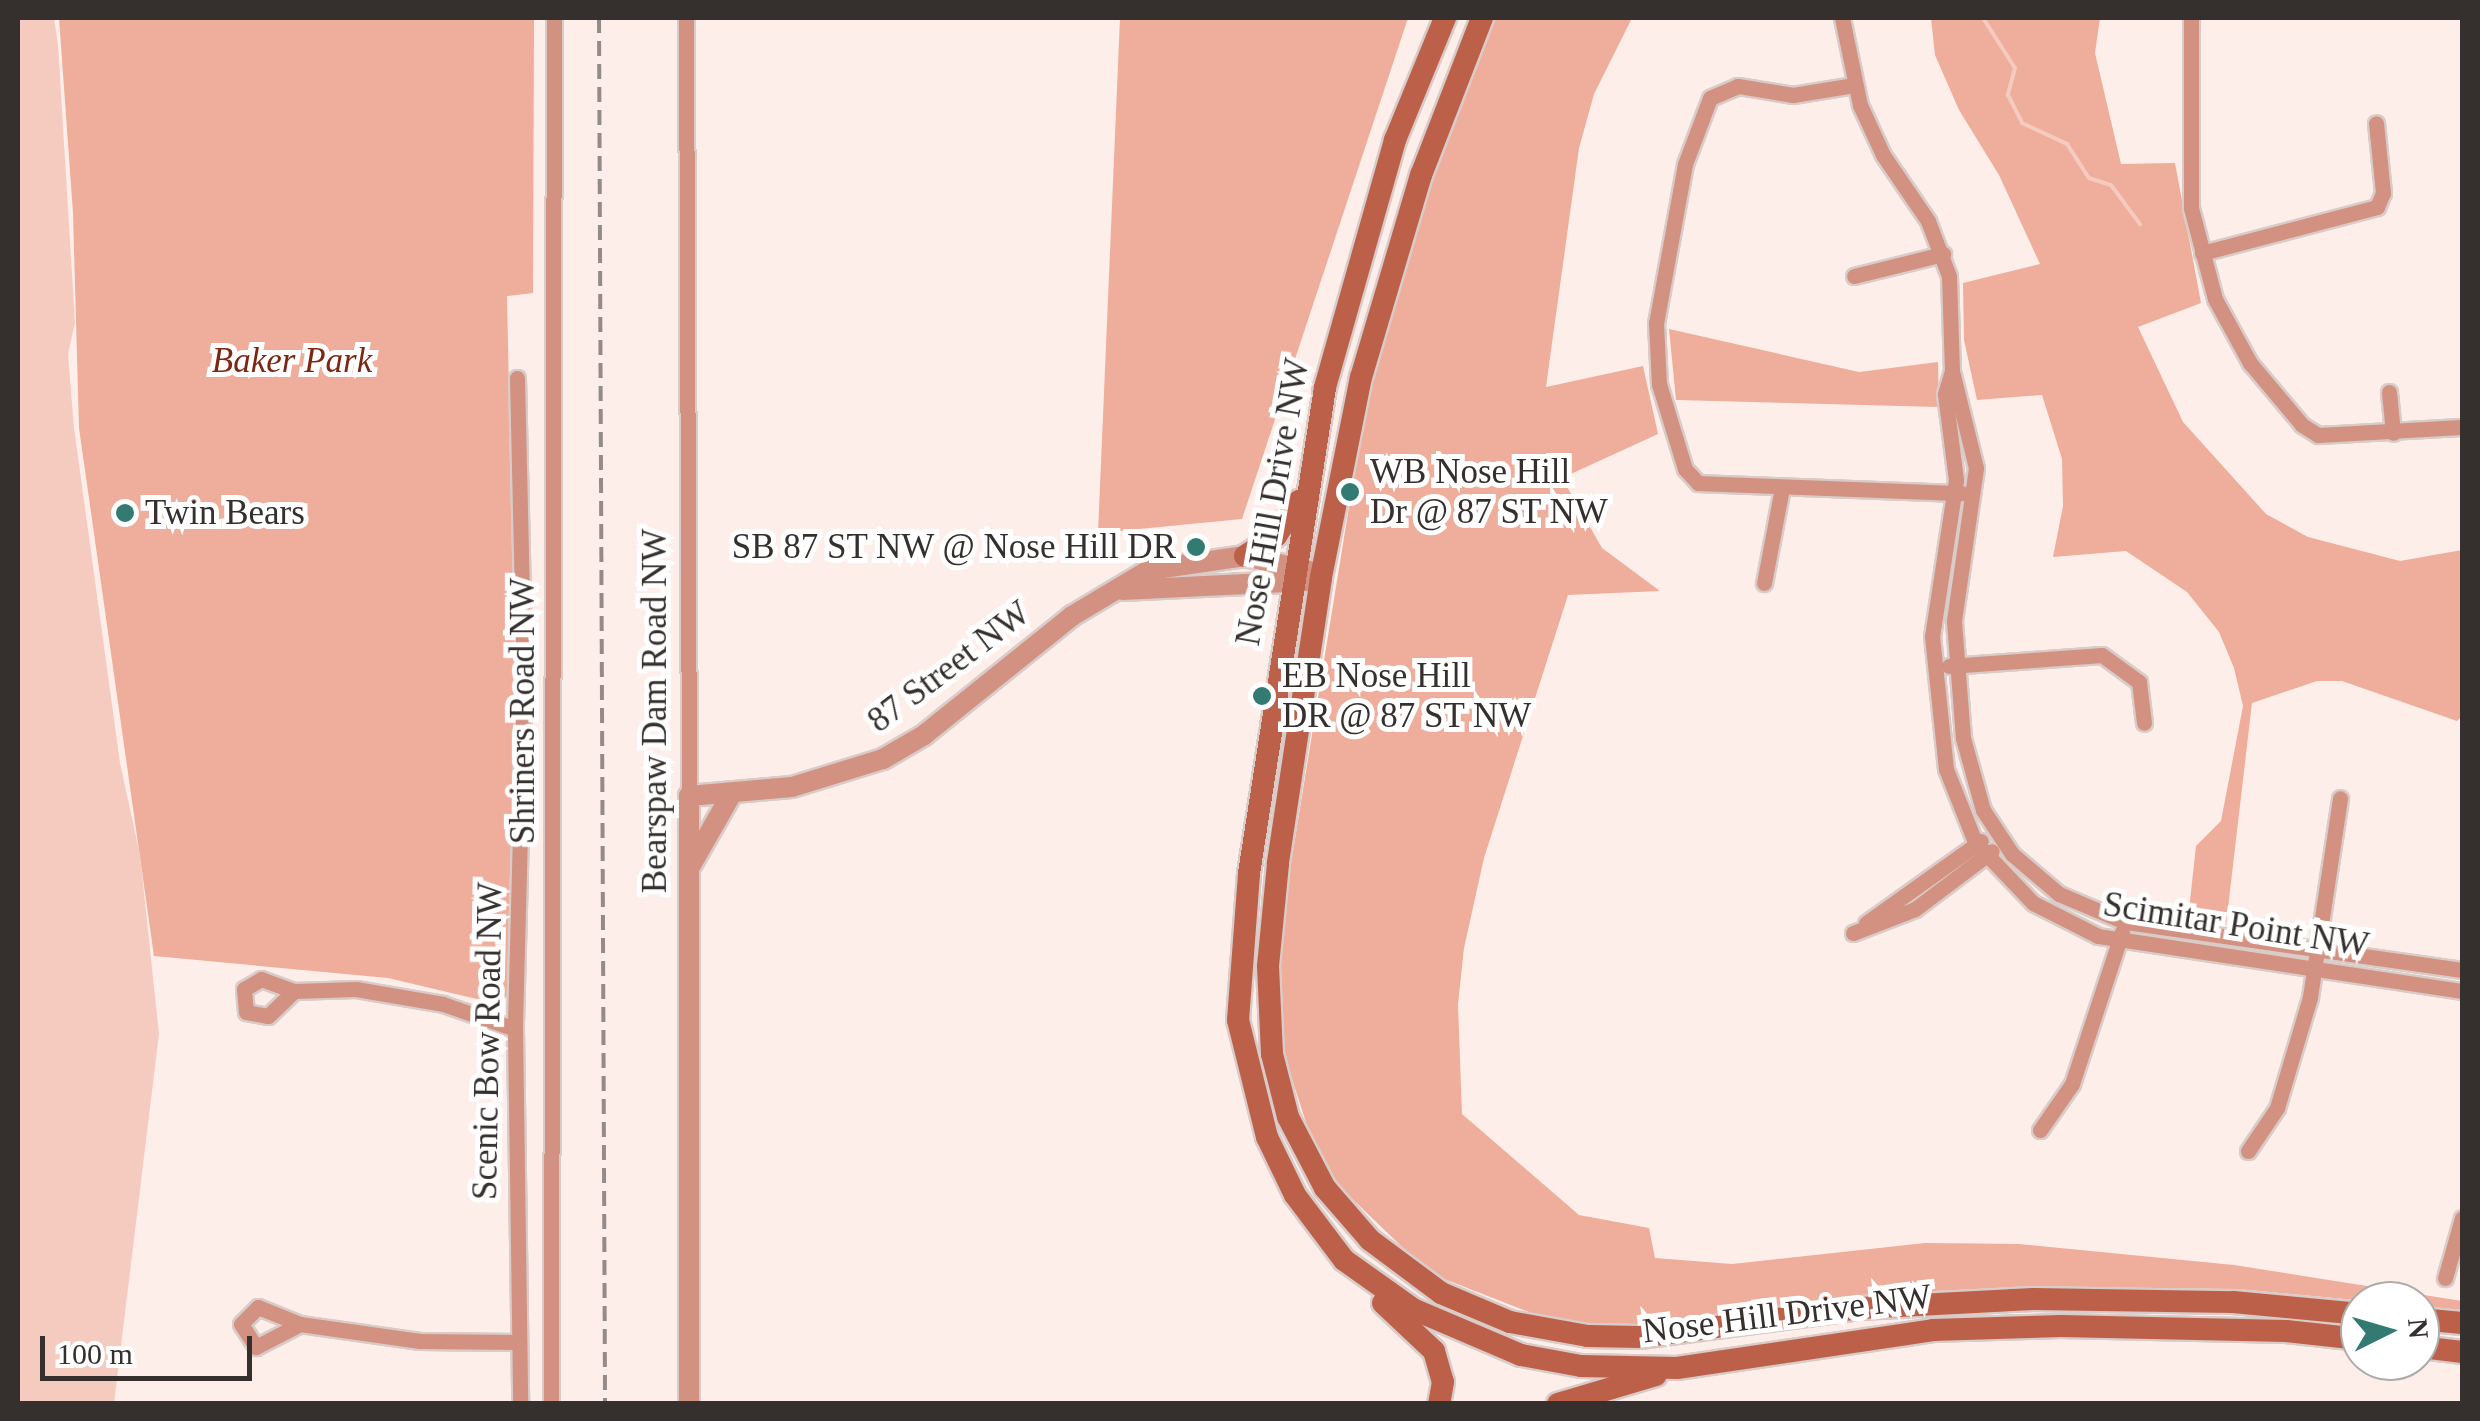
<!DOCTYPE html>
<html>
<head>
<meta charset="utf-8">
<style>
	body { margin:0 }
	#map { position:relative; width:2480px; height:1421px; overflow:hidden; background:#fdeeea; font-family:"Times New Roman",serif }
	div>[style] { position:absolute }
	.green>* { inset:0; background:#efad9c }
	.water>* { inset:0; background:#f5cbc0 }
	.stream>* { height:4px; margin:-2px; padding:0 2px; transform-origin:2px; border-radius:2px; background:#f5cbc0 }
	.roads { filter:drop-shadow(2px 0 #d9ccc8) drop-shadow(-2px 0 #d9ccc8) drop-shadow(0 2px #d9ccc8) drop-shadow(0 -2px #d9ccc8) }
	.minor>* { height:15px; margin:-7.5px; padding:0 7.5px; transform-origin:7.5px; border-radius:7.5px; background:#d29181 }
	.tertiary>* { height:20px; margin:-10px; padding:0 10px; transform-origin:10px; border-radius:10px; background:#d29181 }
	.secondary>* { height:22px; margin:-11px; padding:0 11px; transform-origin:11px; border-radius:11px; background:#bd6049 }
	.rail>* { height:4px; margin-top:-2px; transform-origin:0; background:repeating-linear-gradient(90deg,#948a87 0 15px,transparent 0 23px) }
	.dots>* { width:28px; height:28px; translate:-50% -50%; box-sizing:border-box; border:5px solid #fff; border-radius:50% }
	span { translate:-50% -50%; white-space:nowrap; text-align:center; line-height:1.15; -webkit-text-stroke:10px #fff; paint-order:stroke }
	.park-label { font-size:35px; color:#7d2712; font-style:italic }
	.poi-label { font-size:35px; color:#35302e }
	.left { translate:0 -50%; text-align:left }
	.right { translate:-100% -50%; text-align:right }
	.street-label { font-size:35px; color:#35302e }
	.frame { position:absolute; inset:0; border:20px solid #35302e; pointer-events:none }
	.north { position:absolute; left:2340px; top:1281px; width:100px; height:100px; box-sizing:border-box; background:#fff; border:2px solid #aeacab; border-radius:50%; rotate:85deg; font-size:28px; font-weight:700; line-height:40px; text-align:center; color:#35302e }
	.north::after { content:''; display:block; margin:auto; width:35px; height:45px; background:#337a72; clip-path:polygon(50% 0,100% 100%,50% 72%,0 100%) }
	.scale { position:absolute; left:40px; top:1336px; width:212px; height:45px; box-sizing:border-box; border:5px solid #35302e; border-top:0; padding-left:12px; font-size:30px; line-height:35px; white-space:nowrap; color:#35302e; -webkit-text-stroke:8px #fff; paint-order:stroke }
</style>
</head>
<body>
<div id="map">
	<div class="green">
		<div style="clip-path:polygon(59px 18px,534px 18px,533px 293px,507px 296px,518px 810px,512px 992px,498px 1004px,388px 978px,154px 956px,79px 428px,73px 213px)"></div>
		<div style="clip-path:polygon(1120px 18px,1408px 18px,1242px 519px,1098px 533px)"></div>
		<div style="clip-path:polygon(1493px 18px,1632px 18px,1594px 94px,1579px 148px,1546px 387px,1643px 366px,1658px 434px,1562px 478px,1602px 548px,1660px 591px,1568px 595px,1484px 858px,1464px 948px,1458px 1004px,1462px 1114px,1579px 1215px,1649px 1228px,1655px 1258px,1732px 1264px,1925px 1243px,2019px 1244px,2234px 1265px,2462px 1301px,2462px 1310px,2238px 1289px,2026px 1287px,1911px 1292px,1648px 1326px,1557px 1323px,1429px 1273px,1340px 1187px,1313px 1144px,1280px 1042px,1281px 925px,1369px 384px,1420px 206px)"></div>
		<div style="clip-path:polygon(1931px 18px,2100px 18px,2095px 53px,2121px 164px,2175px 163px,2201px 303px,2138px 327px,2183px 422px,2266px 514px,2308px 537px,2400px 561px,2462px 550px,2462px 716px,2457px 721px,2342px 681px,2317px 681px,2252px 703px,2226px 925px,2188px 919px,2196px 846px,2221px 821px,2243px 706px,2234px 668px,2219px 632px,2187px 592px,2126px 551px,2053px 557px,2063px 506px,2062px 459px,2042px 395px,1977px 400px,1964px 340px,1963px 283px,2040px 264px,1999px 175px,1959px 110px,1935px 55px)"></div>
		<div style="clip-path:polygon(1669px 329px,1859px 372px,1938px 362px,1939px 407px,1676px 400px)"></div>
	</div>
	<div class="water">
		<div style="clip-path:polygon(18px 18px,54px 18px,58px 45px,75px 323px,68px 354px,74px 428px,120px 763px,140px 855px,159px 1034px,114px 1403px,18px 1403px)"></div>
	</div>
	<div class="stream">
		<div style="left:1983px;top:18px;width:59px;rotate:57.4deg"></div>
		<div style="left:2015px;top:68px;width:28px;rotate:105deg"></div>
		<div style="left:2008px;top:95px;width:31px;rotate:63deg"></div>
		<div style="left:2022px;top:123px;width:50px;rotate:25deg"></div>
		<div style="left:2067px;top:144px;width:40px;rotate:57.1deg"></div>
		<div style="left:2089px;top:178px;width:23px;rotate:18deg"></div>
		<div style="left:2111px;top:185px;width:49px;rotate:53.4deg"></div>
	</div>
	<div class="roads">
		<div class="minor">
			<div style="left:686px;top:18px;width:778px;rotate:89.78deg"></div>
			<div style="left:1842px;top:18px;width:89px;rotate:78.3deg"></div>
			<div style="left:1860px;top:105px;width:55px;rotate:65.3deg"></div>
			<div style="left:1883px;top:155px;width:80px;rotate:55.7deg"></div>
			<div style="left:1928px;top:221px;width:59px;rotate:69.1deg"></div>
			<div style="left:1949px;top:276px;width:95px;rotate:88.2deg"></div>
			<div style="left:1952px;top:371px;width:24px;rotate:107deg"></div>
			<div style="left:1945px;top:394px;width:87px;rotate:82.7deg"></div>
			<div style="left:1956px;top:480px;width:158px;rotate:98.7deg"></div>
			<div style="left:1932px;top:636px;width:134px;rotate:84deg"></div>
			<div style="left:1946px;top:769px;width:79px;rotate:68.3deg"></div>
			<div style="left:1975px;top:842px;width:84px;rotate:46.4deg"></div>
			<div style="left:2033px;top:903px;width:73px;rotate:26.9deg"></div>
			<div style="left:2098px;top:936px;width:368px;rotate:8.6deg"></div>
			<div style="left:2191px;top:18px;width:190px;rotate:90deg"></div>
			<div style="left:2191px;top:208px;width:94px;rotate:75.2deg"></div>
			<div style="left:2215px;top:299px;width:73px;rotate:61.3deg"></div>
			<div style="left:2250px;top:363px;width:81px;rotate:50deg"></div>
			<div style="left:2302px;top:425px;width:19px;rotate:32deg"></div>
			<div style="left:2318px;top:435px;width:144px;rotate:-3.2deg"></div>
			<div style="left:1854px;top:85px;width:62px;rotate:170.7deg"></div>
			<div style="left:1793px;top:95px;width:56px;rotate:-170.7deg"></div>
			<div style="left:1738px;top:86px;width:30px;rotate:157deg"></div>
			<div style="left:1710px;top:98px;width:71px;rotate:110.7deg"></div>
			<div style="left:1685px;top:164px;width:162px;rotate:100.3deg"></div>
			<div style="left:1656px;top:323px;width:61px;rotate:87.2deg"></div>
			<div style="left:1659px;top:384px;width:89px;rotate:73deg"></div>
			<div style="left:1685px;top:469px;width:19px;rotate:47deg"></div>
			<div style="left:1698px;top:483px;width:264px;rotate:2.2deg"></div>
			<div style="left:2202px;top:253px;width:181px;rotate:-14.7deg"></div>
			<div style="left:2377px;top:207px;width:15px;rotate:-67deg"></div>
			<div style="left:2383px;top:193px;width:70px;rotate:-95.7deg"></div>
			<div style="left:1854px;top:276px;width:92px;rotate:-13.9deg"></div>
			<div style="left:1952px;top:371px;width:100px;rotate:76.1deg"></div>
			<div style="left:1976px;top:468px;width:155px;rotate:98.2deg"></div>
			<div style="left:1954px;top:621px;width:117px;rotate:85.6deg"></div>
			<div style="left:1963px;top:738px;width:75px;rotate:74.5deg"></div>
			<div style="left:1983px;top:810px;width:53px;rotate:56.6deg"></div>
			<div style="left:2012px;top:854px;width:62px;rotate:40.4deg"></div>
			<div style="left:2059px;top:894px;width:72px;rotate:23deg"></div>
			<div style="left:2125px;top:922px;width:340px;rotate:8.1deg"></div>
			<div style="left:517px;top:378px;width:302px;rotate:88.7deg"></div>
			<div style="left:524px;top:680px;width:349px;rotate:91.5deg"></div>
			<div style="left:515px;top:1029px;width:375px;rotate:89.2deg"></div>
			<div style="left:2389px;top:392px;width:41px;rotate:84.4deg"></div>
			<div style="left:1764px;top:583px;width:97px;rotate:-79.3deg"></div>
			<div style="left:1949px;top:666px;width:153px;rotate:-4.1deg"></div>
			<div style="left:2102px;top:655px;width:46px;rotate:36.1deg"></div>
			<div style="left:2139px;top:682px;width:41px;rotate:83deg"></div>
			<div style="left:1866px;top:923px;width:141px;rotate:-35.5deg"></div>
			<div style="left:1853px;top:933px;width:66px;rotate:-21.2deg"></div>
			<div style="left:1915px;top:909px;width:96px;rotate:-37deg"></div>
			<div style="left:294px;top:991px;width:36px;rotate:136deg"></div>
			<div style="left:268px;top:1016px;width:22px;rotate:-170deg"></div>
			<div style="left:246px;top:1012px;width:23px;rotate:-95deg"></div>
			<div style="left:244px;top:989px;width:20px;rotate:-30deg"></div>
			<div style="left:261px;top:979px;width:35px;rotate:20deg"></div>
			<div style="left:294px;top:991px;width:62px;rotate:-1.8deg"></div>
			<div style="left:356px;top:989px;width:88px;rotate:9.8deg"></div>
			<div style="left:443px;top:1004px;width:76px;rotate:19.1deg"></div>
			<div style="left:2040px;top:1130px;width:56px;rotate:-55.2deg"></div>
			<div style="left:2072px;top:1084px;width:160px;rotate:-71.8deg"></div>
			<div style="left:2248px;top:1151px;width:52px;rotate:-56deg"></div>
			<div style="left:2277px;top:1108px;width:116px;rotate:-73.4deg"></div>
			<div style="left:2310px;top:997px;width:201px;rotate:-81.4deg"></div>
			<div style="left:2445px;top:1278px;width:62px;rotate:-74.2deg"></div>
			<div style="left:300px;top:1324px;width:50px;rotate:152.4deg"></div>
			<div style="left:256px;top:1347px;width:27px;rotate:-123deg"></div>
			<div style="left:241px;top:1324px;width:24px;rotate:-45deg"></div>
			<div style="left:258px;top:1307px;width:45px;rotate:22deg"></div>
			<div style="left:300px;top:1324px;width:121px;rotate:8.1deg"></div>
			<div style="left:420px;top:1341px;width:97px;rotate:0.6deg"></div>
			<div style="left:551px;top:1404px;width:1386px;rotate:-89.88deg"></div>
		</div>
		<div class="tertiary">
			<div style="left:1122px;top:590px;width:186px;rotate:-2.8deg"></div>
			<div style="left:691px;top:865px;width:83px;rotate:-60.3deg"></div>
			<div style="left:689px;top:1404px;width:608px;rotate:-90deg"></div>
			<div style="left:689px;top:796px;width:103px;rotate:-5deg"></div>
			<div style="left:792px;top:787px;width:95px;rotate:-17.1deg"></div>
			<div style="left:883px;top:759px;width:48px;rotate:-30.3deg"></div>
			<div style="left:924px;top:735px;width:190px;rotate:-38.8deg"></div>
			<div style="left:1072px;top:616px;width:90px;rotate:-30.9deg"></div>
			<div style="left:1149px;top:570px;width:97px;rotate:-8.3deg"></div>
			<div style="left:1245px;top:556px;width:66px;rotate:13.2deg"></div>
		</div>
		<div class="secondary">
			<div style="left:1445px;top:18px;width:132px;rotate:112.3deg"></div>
			<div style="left:1395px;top:140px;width:258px;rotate:105.8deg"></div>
			<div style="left:1325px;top:388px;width:492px;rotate:98.9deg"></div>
			<div style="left:1249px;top:874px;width:146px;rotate:94.3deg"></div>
			<div style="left:1238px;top:1020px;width:121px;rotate:76.1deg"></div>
			<div style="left:1267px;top:1137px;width:64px;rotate:64.2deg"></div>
			<div style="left:1295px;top:1195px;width:81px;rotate:53deg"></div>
			<div style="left:1344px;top:1260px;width:85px;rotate:35.4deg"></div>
			<div style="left:1413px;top:1309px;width:117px;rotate:23.1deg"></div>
			<div style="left:1521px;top:1355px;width:61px;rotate:10.4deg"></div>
			<div style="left:1581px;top:1366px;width:96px;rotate:1.2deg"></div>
			<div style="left:1677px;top:1368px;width:259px;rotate:-8.4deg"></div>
			<div style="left:1933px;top:1330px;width:128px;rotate:-1.8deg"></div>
			<div style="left:2061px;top:1326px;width:225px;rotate:1.3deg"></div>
			<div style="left:2286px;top:1331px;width:74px;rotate:6.2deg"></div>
			<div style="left:1482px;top:18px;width:168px;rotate:111.2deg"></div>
			<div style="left:1421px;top:175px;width:211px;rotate:106.5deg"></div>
			<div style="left:1361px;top:377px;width:205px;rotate:101.3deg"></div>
			<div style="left:1321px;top:578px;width:289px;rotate:98.6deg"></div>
			<div style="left:1278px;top:864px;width:102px;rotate:95.6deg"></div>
			<div style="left:1268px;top:966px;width:88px;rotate:87.4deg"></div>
			<div style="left:1272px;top:1054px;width:65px;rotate:75.7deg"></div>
			<div style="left:1288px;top:1117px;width:80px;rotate:62.5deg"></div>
			<div style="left:1325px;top:1188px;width:69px;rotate:49.1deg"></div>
			<div style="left:1370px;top:1240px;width:89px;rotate:36.7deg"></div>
			<div style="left:1441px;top:1293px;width:75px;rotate:22.8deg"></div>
			<div style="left:1510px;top:1322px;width:79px;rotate:10.2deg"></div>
			<div style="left:1588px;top:1336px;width:52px;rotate:1.1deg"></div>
			<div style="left:1640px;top:1337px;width:223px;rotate:-7.5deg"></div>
			<div style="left:1861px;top:1308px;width:173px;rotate:-3deg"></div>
			<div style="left:2034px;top:1299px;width:199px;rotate:0.9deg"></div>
			<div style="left:2233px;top:1302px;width:128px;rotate:5.4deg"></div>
			<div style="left:1245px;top:556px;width:37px;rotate:-33deg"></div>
			<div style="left:1276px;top:536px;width:42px;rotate:-56.7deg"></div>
			<div style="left:1383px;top:1303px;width:70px;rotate:43.3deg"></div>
			<div style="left:1434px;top:1351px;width:32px;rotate:74deg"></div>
			<div style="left:1443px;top:1382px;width:22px;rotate:100deg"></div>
			<div style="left:2420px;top:1319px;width:42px;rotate:5.4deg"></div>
			<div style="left:2420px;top:1347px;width:42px;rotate:6.8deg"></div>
			<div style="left:1558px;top:1404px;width:102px;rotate:-16.5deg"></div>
		</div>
	</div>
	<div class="rail">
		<div style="left:599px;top:18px;width:1386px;rotate:89.75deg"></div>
	</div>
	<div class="dots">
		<div style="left:1350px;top:492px;background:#337a72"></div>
		<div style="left:125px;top:513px;background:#337a72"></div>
		<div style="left:1196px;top:547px;background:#337a72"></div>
		<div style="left:1262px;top:696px;background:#337a72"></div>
	</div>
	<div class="park-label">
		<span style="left:292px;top:361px">Baker Park</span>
	</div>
	<div class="poi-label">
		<span class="left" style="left:1370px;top:492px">WB Nose Hill<br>Dr @ 87 ST NW</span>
		<span class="left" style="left:145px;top:513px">Twin Bears</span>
		<span class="right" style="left:1176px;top:547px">SB 87 ST NW @ Nose Hill DR</span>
		<span class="left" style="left:1282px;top:696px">EB Nose Hill<br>DR @ 87 ST NW</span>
	</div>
	<div class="street-label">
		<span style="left:1273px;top:502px;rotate:-80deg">Nose Hill Drive NW</span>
		<span style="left:949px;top:667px;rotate:-37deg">87 Street NW</span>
		<span style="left:523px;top:711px;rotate:-90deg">Shriners Road NW</span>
		<span style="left:655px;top:711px;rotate:-90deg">Bearspaw Dam Road NW</span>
		<span style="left:2236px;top:925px;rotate:9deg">Scimitar Point NW</span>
		<span style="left:488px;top:1041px;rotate:-89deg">Scenic Bow Road NW</span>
		<span style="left:1787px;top:1314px;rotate:-7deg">Nose Hill Drive NW</span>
	</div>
	<div class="frame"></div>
	<div class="north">N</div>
	<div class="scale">100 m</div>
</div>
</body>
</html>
